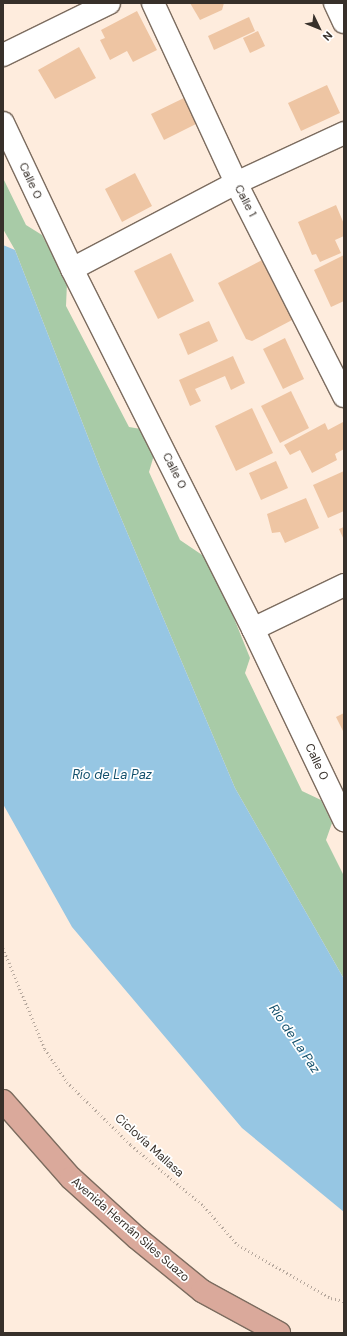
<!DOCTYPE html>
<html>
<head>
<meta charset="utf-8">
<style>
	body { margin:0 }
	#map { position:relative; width:347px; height:1336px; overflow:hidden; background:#feecdd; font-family:"DM Sans",sans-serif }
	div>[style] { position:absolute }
	.green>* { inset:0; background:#a8cba7 }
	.water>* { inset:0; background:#96c6e3 }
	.building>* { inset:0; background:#eec5a3 }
	.path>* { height:2.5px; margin-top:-1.25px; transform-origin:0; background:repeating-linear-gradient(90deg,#b6a89d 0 1px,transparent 0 4px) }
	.roads { filter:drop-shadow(1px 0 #7c6c5f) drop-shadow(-1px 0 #7c6c5f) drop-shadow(0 1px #7c6c5f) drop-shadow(0 -1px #7c6c5f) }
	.minor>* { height:22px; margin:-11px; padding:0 11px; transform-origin:11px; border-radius:11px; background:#fff }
	.major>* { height:22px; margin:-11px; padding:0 11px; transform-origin:11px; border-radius:11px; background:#daa99b }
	span { translate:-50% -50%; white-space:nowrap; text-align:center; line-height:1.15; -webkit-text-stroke:3.5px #fff; paint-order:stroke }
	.street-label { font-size:12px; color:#37302a }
	.water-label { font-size:13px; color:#13506c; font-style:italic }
	.frame { position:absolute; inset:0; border:4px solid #37302a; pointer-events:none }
	.north { position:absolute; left:299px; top:8px; width:40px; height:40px; -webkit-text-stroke:3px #fff; paint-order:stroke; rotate:133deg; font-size:11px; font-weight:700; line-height:16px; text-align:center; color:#37302a }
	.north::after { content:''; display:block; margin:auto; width:14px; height:18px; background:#37302a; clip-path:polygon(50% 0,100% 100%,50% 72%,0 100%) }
</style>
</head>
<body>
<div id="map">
	<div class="green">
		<div style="clip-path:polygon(3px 178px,26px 225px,42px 235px,67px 283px,66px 306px,129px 427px,141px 429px,154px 455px,149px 472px,180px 540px,211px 561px,250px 658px,245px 673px,302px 791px,321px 800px,332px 823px,326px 840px,344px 876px,344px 979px,235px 788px,102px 473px,15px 250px,3px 229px)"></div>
	</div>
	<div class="water">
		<div style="clip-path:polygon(3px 245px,15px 250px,102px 473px,235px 788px,344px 979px,344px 1212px,242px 1128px,72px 927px,3px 804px)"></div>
	</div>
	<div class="building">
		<div style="clip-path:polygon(190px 3px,224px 3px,222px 10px,200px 20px)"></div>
		<div style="clip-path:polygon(137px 11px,157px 50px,133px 62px,127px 51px,110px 60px,100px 40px,105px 38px,101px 30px)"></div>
		<div style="clip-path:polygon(249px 17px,255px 31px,214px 50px,208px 36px)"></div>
		<div style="clip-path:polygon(258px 31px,265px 46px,250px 53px,243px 38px)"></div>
		<div style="clip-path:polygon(79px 47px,96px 78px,55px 99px,38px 70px)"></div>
		<div style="clip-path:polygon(327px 85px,340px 113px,301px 131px,288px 103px)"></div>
		<div style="clip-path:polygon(186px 97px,198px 123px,164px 140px,151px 114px)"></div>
		<div style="clip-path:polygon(135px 173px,152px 206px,122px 222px,105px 189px)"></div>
		<div style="clip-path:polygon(336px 205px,344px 224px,344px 236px,335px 240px,341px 253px,320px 262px,316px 254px,312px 255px,298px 222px)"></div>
		<div style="clip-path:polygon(171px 253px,194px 301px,158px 319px,134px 271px)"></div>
		<div style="clip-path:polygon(344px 255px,344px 301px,331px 307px,314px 270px)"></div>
		<div style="clip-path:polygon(264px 259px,294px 319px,252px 341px,246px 339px,218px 283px)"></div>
		<div style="clip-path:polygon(209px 321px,218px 341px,188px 355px,179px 334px)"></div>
		<div style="clip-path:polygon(285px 338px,304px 379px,283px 389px,263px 349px)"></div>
		<div style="clip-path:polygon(233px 356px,245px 383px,231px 390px,225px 376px,195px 389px,201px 401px,190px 406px,179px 380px)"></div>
		<div style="clip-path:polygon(291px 391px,309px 428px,280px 443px,261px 406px)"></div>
		<div style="clip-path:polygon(252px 408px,273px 453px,236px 471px,215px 426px)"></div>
		<div style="clip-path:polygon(343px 422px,344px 449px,335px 454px,337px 460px,312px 473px,300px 450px,290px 455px,284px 445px,325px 423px,328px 430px)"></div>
		<div style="clip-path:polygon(276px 461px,288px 488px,261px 500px,249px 473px)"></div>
		<div style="clip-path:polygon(344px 471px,344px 511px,328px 518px,313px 485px)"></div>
		<div style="clip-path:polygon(306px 498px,319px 528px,285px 543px,280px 532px,272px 533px,267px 514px)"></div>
		<div style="clip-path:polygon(344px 527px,344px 540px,339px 529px)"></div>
		<div style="clip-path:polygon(344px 713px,344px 733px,336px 717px)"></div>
	</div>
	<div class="path">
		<div style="left:3px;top:948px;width:109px;rotate:67.4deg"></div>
		<div style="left:45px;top:1049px;width:40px;rotate:56deg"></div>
		<div style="left:67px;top:1082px;width:90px;rotate:44.5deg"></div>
		<div style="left:131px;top:1145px;width:95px;rotate:39.9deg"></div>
		<div style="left:204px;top:1206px;width:52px;rotate:48.9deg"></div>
		<div style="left:238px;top:1245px;width:107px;rotate:29.7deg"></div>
		<div style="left:331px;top:1298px;width:13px;rotate:13deg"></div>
	</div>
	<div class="roads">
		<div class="minor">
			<div style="left:153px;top:3px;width:198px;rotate:65.2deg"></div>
			<div style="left:236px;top:183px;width:239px;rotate:63.1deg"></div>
			<div style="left:335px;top:3px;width:21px;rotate:65deg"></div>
			<div style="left:3px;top:55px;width:118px;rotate:-26.1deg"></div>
			<div style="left:3px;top:123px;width:161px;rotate:64.7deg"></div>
			<div style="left:72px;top:269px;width:403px;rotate:63.3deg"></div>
			<div style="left:253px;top:629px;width:212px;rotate:64.5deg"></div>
			<div style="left:72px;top:269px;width:185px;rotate:-27.7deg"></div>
			<div style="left:236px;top:183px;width:119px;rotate:-24.8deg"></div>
			<div style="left:253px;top:629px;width:101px;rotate:-25.8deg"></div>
		</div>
		<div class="major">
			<div style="left:3px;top:1101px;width:103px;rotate:48.6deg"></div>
			<div style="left:71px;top:1178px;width:89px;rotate:42.3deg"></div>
			<div style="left:137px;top:1238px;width:84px;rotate:39.2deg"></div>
			<div style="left:202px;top:1291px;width:88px;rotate:28.6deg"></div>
		</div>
	</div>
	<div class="street-label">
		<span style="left:30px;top:181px;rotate:65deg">Calle 0</span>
		<span style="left:245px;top:201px;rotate:63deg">Calle 1</span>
		<span style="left:174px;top:471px;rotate:63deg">Calle 0</span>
		<span style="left:316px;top:762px;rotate:65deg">Calle 0</span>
		<span style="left:149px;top:1146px;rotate:42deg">Ciclovía Mallasa</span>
		<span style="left:130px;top:1230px;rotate:41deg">Avenida Hernán Siles Suazo</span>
	</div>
	<div class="water-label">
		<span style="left:112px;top:775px">Río de La Paz</span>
		<span style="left:294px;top:1039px;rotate:56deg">Río de La Paz</span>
	</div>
	<div class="frame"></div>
	<div class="north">N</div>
</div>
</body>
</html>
